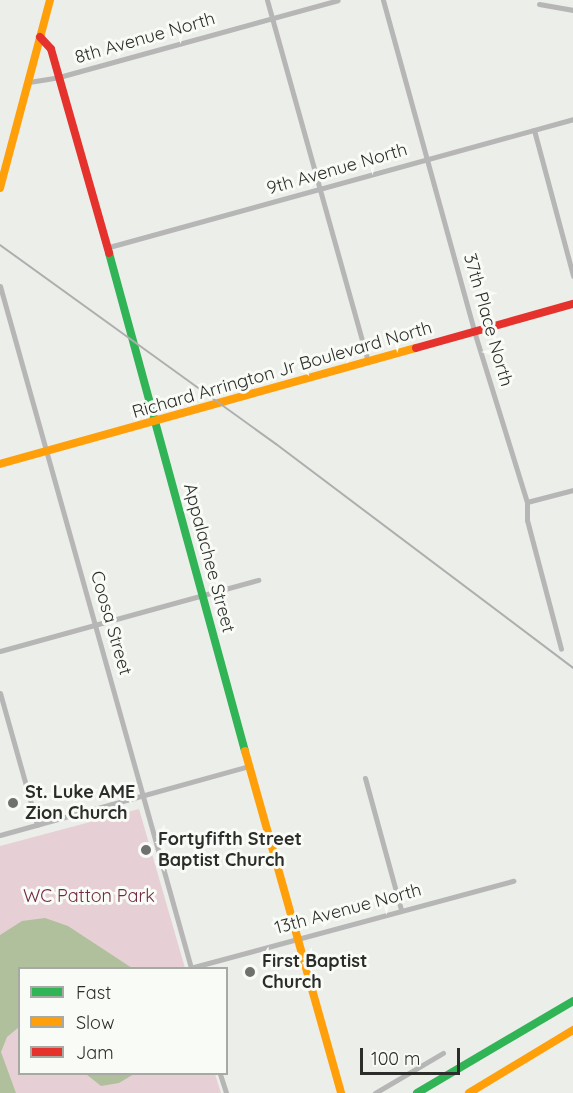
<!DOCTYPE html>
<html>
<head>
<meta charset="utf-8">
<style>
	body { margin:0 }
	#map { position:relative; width:573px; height:1093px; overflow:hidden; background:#eceeea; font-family:Quicksand,sans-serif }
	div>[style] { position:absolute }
	.green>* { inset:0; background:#e6d0d5 }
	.water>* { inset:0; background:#b0c09c }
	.street>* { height:5px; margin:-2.5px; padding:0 2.5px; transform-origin:2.5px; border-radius:2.5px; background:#b7b6b6 }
	.fast>* { height:8px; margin:-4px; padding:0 4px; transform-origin:4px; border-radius:4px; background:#30b455 }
	.slow>* { height:8px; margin:-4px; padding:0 4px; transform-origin:4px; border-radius:4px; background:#ff9f0a }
	.jam>* { height:8px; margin:-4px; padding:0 4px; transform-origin:4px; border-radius:4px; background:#e5322d }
	.rail>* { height:2px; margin:-1px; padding:0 1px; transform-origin:1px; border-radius:1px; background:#afaeae }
	.dots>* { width:16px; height:16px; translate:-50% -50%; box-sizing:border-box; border:3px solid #f9fcf6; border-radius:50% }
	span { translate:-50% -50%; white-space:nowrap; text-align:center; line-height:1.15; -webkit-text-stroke:6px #f9fcf6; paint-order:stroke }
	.street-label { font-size:18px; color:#2c2d2b }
	.poi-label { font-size:18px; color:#2c2d2b; font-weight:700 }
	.left { translate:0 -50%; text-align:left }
	.park-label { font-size:18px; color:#722943 }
	.legend { position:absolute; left:18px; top:967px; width:210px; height:108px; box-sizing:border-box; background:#f9fcf6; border:2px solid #a7a9a5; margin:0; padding:8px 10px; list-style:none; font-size:18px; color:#2c2d2b }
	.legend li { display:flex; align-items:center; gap:12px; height:30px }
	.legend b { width:30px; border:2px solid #a7a9a5 }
	.scale { position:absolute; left:360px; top:1048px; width:100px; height:27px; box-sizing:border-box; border:3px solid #2c2d2b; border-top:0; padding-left:8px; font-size:18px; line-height:21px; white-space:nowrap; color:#2c2d2b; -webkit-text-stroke:4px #f9fcf6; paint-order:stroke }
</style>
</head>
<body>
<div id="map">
	<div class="green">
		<div style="clip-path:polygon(139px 809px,185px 968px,20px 968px,20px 1074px,215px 1074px,221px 1093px,0 1093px,0 846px)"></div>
	</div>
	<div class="water">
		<div style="clip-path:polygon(45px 918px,68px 926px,132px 968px,20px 968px,19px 1027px,7px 1037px,1px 1052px,16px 1093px,0 1093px,0 935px,22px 921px)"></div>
		<div style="clip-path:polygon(86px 1074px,134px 1074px,119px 1083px,101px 1086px)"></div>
	</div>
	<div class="street">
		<div style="left:267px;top:0;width:375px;rotate:74.4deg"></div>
		<div style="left:383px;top:0;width:343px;rotate:74.6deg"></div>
		<div style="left:474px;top:331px;width:179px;rotate:72.8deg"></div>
		<div style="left:527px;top:502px;width:18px;rotate:90deg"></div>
		<div style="left:527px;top:520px;width:133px;rotate:75.2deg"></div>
		<div style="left:539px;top:4px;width:35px;rotate:10deg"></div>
		<div style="left:29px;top:82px;width:30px;rotate:-9deg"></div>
		<div style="left:59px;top:77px;width:289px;rotate:-15.4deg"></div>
		<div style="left:534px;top:130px;width:151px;rotate:75deg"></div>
		<div style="left:109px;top:247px;width:481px;rotate:-15.4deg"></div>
		<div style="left:0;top:286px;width:708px;rotate:74.35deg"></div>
		<div style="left:527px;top:502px;width:48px;rotate:-14.6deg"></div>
		<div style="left:0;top:651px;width:268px;rotate:-15.4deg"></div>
		<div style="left:0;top:693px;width:137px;rotate:74.3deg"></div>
		<div style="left:365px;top:778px;width:137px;rotate:74.7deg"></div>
		<div style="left:0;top:835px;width:258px;rotate:-15.5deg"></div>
		<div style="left:190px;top:968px;width:335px;rotate:-15.1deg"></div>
		<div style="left:220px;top:1074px;width:20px;rotate:72deg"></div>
		<div style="left:375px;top:1093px;width:79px;rotate:-30.5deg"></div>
	</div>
	<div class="fast">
		<div style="left:109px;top:253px;width:516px;rotate:74.73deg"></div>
		<div style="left:417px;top:1093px;width:181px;rotate:-30.5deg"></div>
	</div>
	<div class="slow">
		<div style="left:0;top:188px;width:195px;rotate:-75.1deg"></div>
		<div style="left:0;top:464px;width:432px;rotate:-15.6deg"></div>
		<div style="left:245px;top:751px;width:355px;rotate:74.3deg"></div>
		<div style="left:469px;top:1093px;width:122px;rotate:-31.2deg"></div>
	</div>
	<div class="jam">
		<div style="left:40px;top:37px;width:16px;rotate:47deg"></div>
		<div style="left:51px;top:49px;width:212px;rotate:74.1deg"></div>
		<div style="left:416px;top:348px;width:163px;rotate:-15.7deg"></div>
	</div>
	<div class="rail">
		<div style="left:0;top:245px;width:340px;rotate:35.8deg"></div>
		<div style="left:276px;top:444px;width:372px;rotate:37deg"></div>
	</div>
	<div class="dots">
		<div style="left:13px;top:803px;background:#6f716e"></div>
		<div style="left:146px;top:850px;background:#6f716e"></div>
		<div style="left:250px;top:972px;background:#6f716e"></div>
	</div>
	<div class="street-label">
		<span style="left:145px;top:38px;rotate:-16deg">8th Avenue North</span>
		<span style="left:337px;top:169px;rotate:-16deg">9th Avenue North</span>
		<span style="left:488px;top:320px;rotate:74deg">37th Place North</span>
		<span style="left:282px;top:370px;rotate:-16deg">Richard Arrington Jr Boulevard North</span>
		<span style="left:209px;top:558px;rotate:75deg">Appalachee Street</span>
		<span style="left:111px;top:623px;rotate:74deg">Coosa Street</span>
		<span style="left:348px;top:909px;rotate:-15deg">13th Avenue North</span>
	</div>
	<div class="poi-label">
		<span class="left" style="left:25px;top:803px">St. Luke AME<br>Zion Church</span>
		<span class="left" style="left:158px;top:850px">Fortyfifth Street<br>Baptist Church</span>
		<span class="left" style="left:262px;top:972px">First Baptist<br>Church</span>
	</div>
	<div class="park-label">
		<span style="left:89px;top:896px">WC Patton Park</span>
	</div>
	<ul class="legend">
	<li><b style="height:8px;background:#30b455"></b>Fast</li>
	<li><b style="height:8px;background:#ff9f0a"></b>Slow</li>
	<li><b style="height:8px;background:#e5322d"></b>Jam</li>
	</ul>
	<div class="scale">100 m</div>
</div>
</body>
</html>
